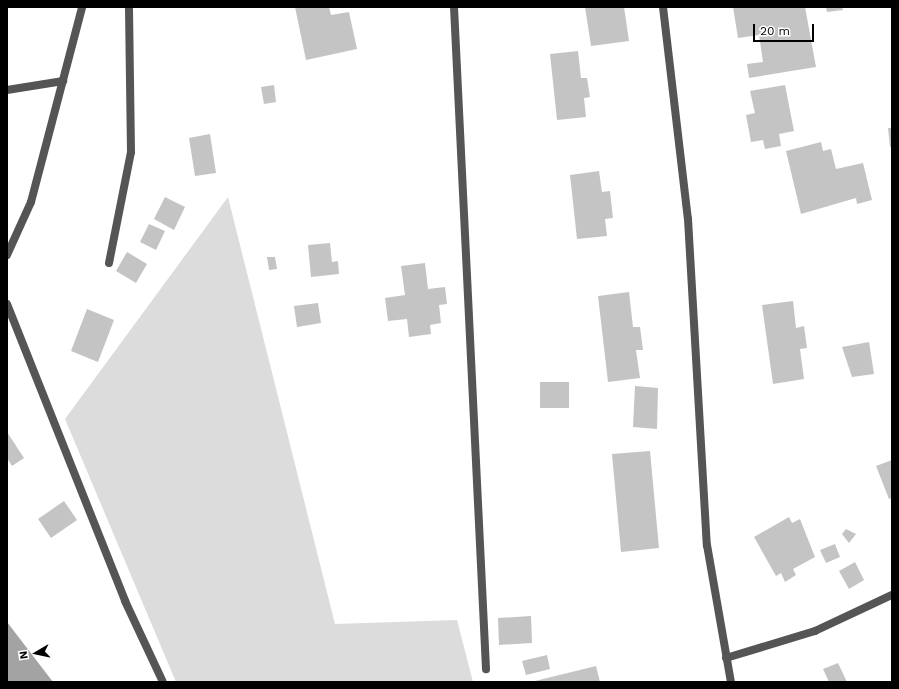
<!DOCTYPE html>
<html>
<head>
<meta charset="utf-8">
<style>
	body { margin:0 }
	#map { position:relative; width:899px; height:689px; overflow:hidden; background:#fff; font-family:"Work Sans",sans-serif }
	div>[style] { position:absolute }
	.green>* { inset:0; background:#dcdcdc }
	.water>* { inset:0; background:#a3a3a3 }
	.building>* { inset:0; background:#c4c4c4 }
	.service>* { height:8px; margin:-4px; padding:0 4px; transform-origin:4px; border-radius:4px; background:#555 }
	.minor>* { height:8px; margin:-4px; padding:0 4px; transform-origin:4px; border-radius:4px; background:#555 }
	span { translate:-50% -50%; white-space:nowrap; text-align:center; line-height:1.15; -webkit-text-stroke:3px #fff; paint-order:stroke }
	.frame { position:absolute; inset:0; border:8px solid #000; pointer-events:none }
	.north { position:absolute; left:16px; top:633px; width:40px; height:40px; -webkit-text-stroke:3px #fff; paint-order:stroke; rotate:261deg; font-size:11px; font-weight:700; line-height:16px; text-align:center; color:#000 }
	.north::after { content:''; display:block; margin:auto; width:14px; height:18px; background:#000; clip-path:polygon(50% 0,100% 100%,50% 72%,0 100%) }
	.scale { position:absolute; left:753px; top:24px; width:61px; height:18px; box-sizing:border-box; border:2px solid #000; border-top:0; padding-left:5px; font-size:12px; line-height:14px; white-space:nowrap; color:#000; -webkit-text-stroke:3px #fff; paint-order:stroke }
</style>
</head>
<body>
<div id="map">
	<div class="green">
		<div style="clip-path:polygon(228px 197px,335px 624px,457px 620px,473px 682px,176px 682px,65px 419px)"></div>
	</div>
	<div class="water">
		<div style="clip-path:polygon(7px 622px,53px 682px,7px 682px)"></div>
	</div>
	<div class="building">
		<div style="clip-path:polygon(295px 7px,329px 7px,331px 15px,349px 12px,357px 49px,306px 60px)"></div>
		<div style="clip-path:polygon(585px 7px,624px 7px,629px 41px,591px 46px)"></div>
		<div style="clip-path:polygon(733px 7px,805px 7px,816px 67px,749px 78px,747px 64px,763px 62px,759px 35px,738px 38px)"></div>
		<div style="clip-path:polygon(826px 7px,842px 7px,843px 10px,827px 12px)"></div>
		<div style="clip-path:polygon(578px 51px,581px 78px,587px 78px,590px 97px,584px 98px,586px 117px,557px 120px,550px 54px)"></div>
		<div style="clip-path:polygon(274px 85px,276px 102px,264px 104px,261px 87px)"></div>
		<div style="clip-path:polygon(785px 85px,794px 131px,779px 134px,781px 146px,765px 149px,763px 140px,751px 142px,746px 115px,755px 113px,750px 91px)"></div>
		<div style="clip-path:polygon(888px 128px,892px 128px,892px 147px,890px 147px)"></div>
		<div style="clip-path:polygon(210px 134px,216px 173px,195px 176px,189px 138px)"></div>
		<div style="clip-path:polygon(821px 142px,823px 151px,831px 149px,836px 169px,863px 163px,872px 200px,857px 204px,856px 198px,801px 214px,786px 151px)"></div>
		<div style="clip-path:polygon(599px 171px,602px 192px,610px 191px,613px 218px,605px 219px,607px 236px,577px 239px,570px 175px)"></div>
		<div style="clip-path:polygon(165px 197px,185px 207px,174px 230px,154px 219px)"></div>
		<div style="clip-path:polygon(149px 224px,165px 231px,156px 250px,140px 242px)"></div>
		<div style="clip-path:polygon(330px 243px,332px 262px,338px 261px,339px 274px,311px 277px,308px 245px)"></div>
		<div style="clip-path:polygon(127px 252px,147px 264px,136px 283px,116px 271px)"></div>
		<div style="clip-path:polygon(267px 257px,275px 257px,277px 269px,269px 270px)"></div>
		<div style="clip-path:polygon(425px 263px,428px 289px,445px 287px,447px 304px,439px 305px,441px 323px,430px 325px,431px 334px,409px 337px,407px 319px,388px 321px,385px 298px,405px 295px,401px 266px)"></div>
		<div style="clip-path:polygon(629px 292px,633px 327px,640px 327px,643px 350px,636px 350px,640px 378px,608px 382px,598px 296px)"></div>
		<div style="clip-path:polygon(793px 301px,796px 328px,804px 326px,807px 348px,800px 349px,804px 379px,773px 384px,762px 305px)"></div>
		<div style="clip-path:polygon(318px 303px,321px 323px,297px 327px,294px 306px)"></div>
		<div style="clip-path:polygon(87px 309px,114px 320px,98px 362px,71px 351px)"></div>
		<div style="clip-path:polygon(869px 342px,874px 374px,852px 377px,842px 347px)"></div>
		<div style="clip-path:polygon(540px 382px,569px 382px,569px 408px,540px 408px)"></div>
		<div style="clip-path:polygon(635px 386px,658px 388px,657px 429px,633px 427px)"></div>
		<div style="clip-path:polygon(7px 432px,24px 458px,12px 466px,7px 458px)"></div>
		<div style="clip-path:polygon(650px 451px,659px 548px,621px 552px,612px 454px)"></div>
		<div style="clip-path:polygon(892px 460px,892px 498px,889px 499px,876px 466px)"></div>
		<div style="clip-path:polygon(64px 501px,77px 520px,51px 538px,38px 519px)"></div>
		<div style="clip-path:polygon(789px 517px,792px 523px,800px 519px,815px 557px,793px 569px,796px 575px,785px 582px,781px 573px,776px 576px,754px 537px)"></div>
		<div style="clip-path:polygon(846px 529px,856px 534px,849px 543px,842px 534px)"></div>
		<div style="clip-path:polygon(835px 544px,840px 557px,826px 563px,820px 550px)"></div>
		<div style="clip-path:polygon(855px 562px,864px 580px,849px 589px,839px 571px)"></div>
		<div style="clip-path:polygon(531px 616px,532px 643px,499px 645px,498px 618px)"></div>
		<div style="clip-path:polygon(547px 655px,550px 669px,526px 675px,522px 661px)"></div>
		<div style="clip-path:polygon(838px 663px,847px 682px,829px 682px,823px 669px)"></div>
		<div style="clip-path:polygon(596px 666px,600px 682px,535px 682px,535px 681px)"></div>
	</div>
	<div class="service">
		<div style="left:7px;top:90px;width:57px;rotate:-9.1deg"></div>
		<div style="left:109px;top:263px;width:113px;rotate:-78.8deg"></div>
		<div style="left:131px;top:152px;width:145px;rotate:-90.8deg"></div>
		<div style="left:7px;top:304px;width:320px;rotate:68.3deg"></div>
		<div style="left:125px;top:601px;width:89px;rotate:64.9deg"></div>
	</div>
	<div class="minor">
		<div style="left:454px;top:7px;width:663px;rotate:87.23deg"></div>
		<div style="left:663px;top:7px;width:213px;rotate:83.3deg"></div>
		<div style="left:688px;top:219px;width:327px;rotate:86.7deg"></div>
		<div style="left:707px;top:545px;width:139px;rotate:80.1deg"></div>
		<div style="left:7px;top:255px;width:58px;rotate:-65.6deg"></div>
		<div style="left:31px;top:202px;width:202px;rotate:-75.3deg"></div>
		<div style="left:726px;top:658px;width:93px;rotate:-16.9deg"></div>
		<div style="left:815px;top:631px;width:85px;rotate:-25.1deg"></div>
	</div>
	<div class="frame"></div>
	<div class="north">N</div>
	<div class="scale">20 m</div>
</div>
</body>
</html>
